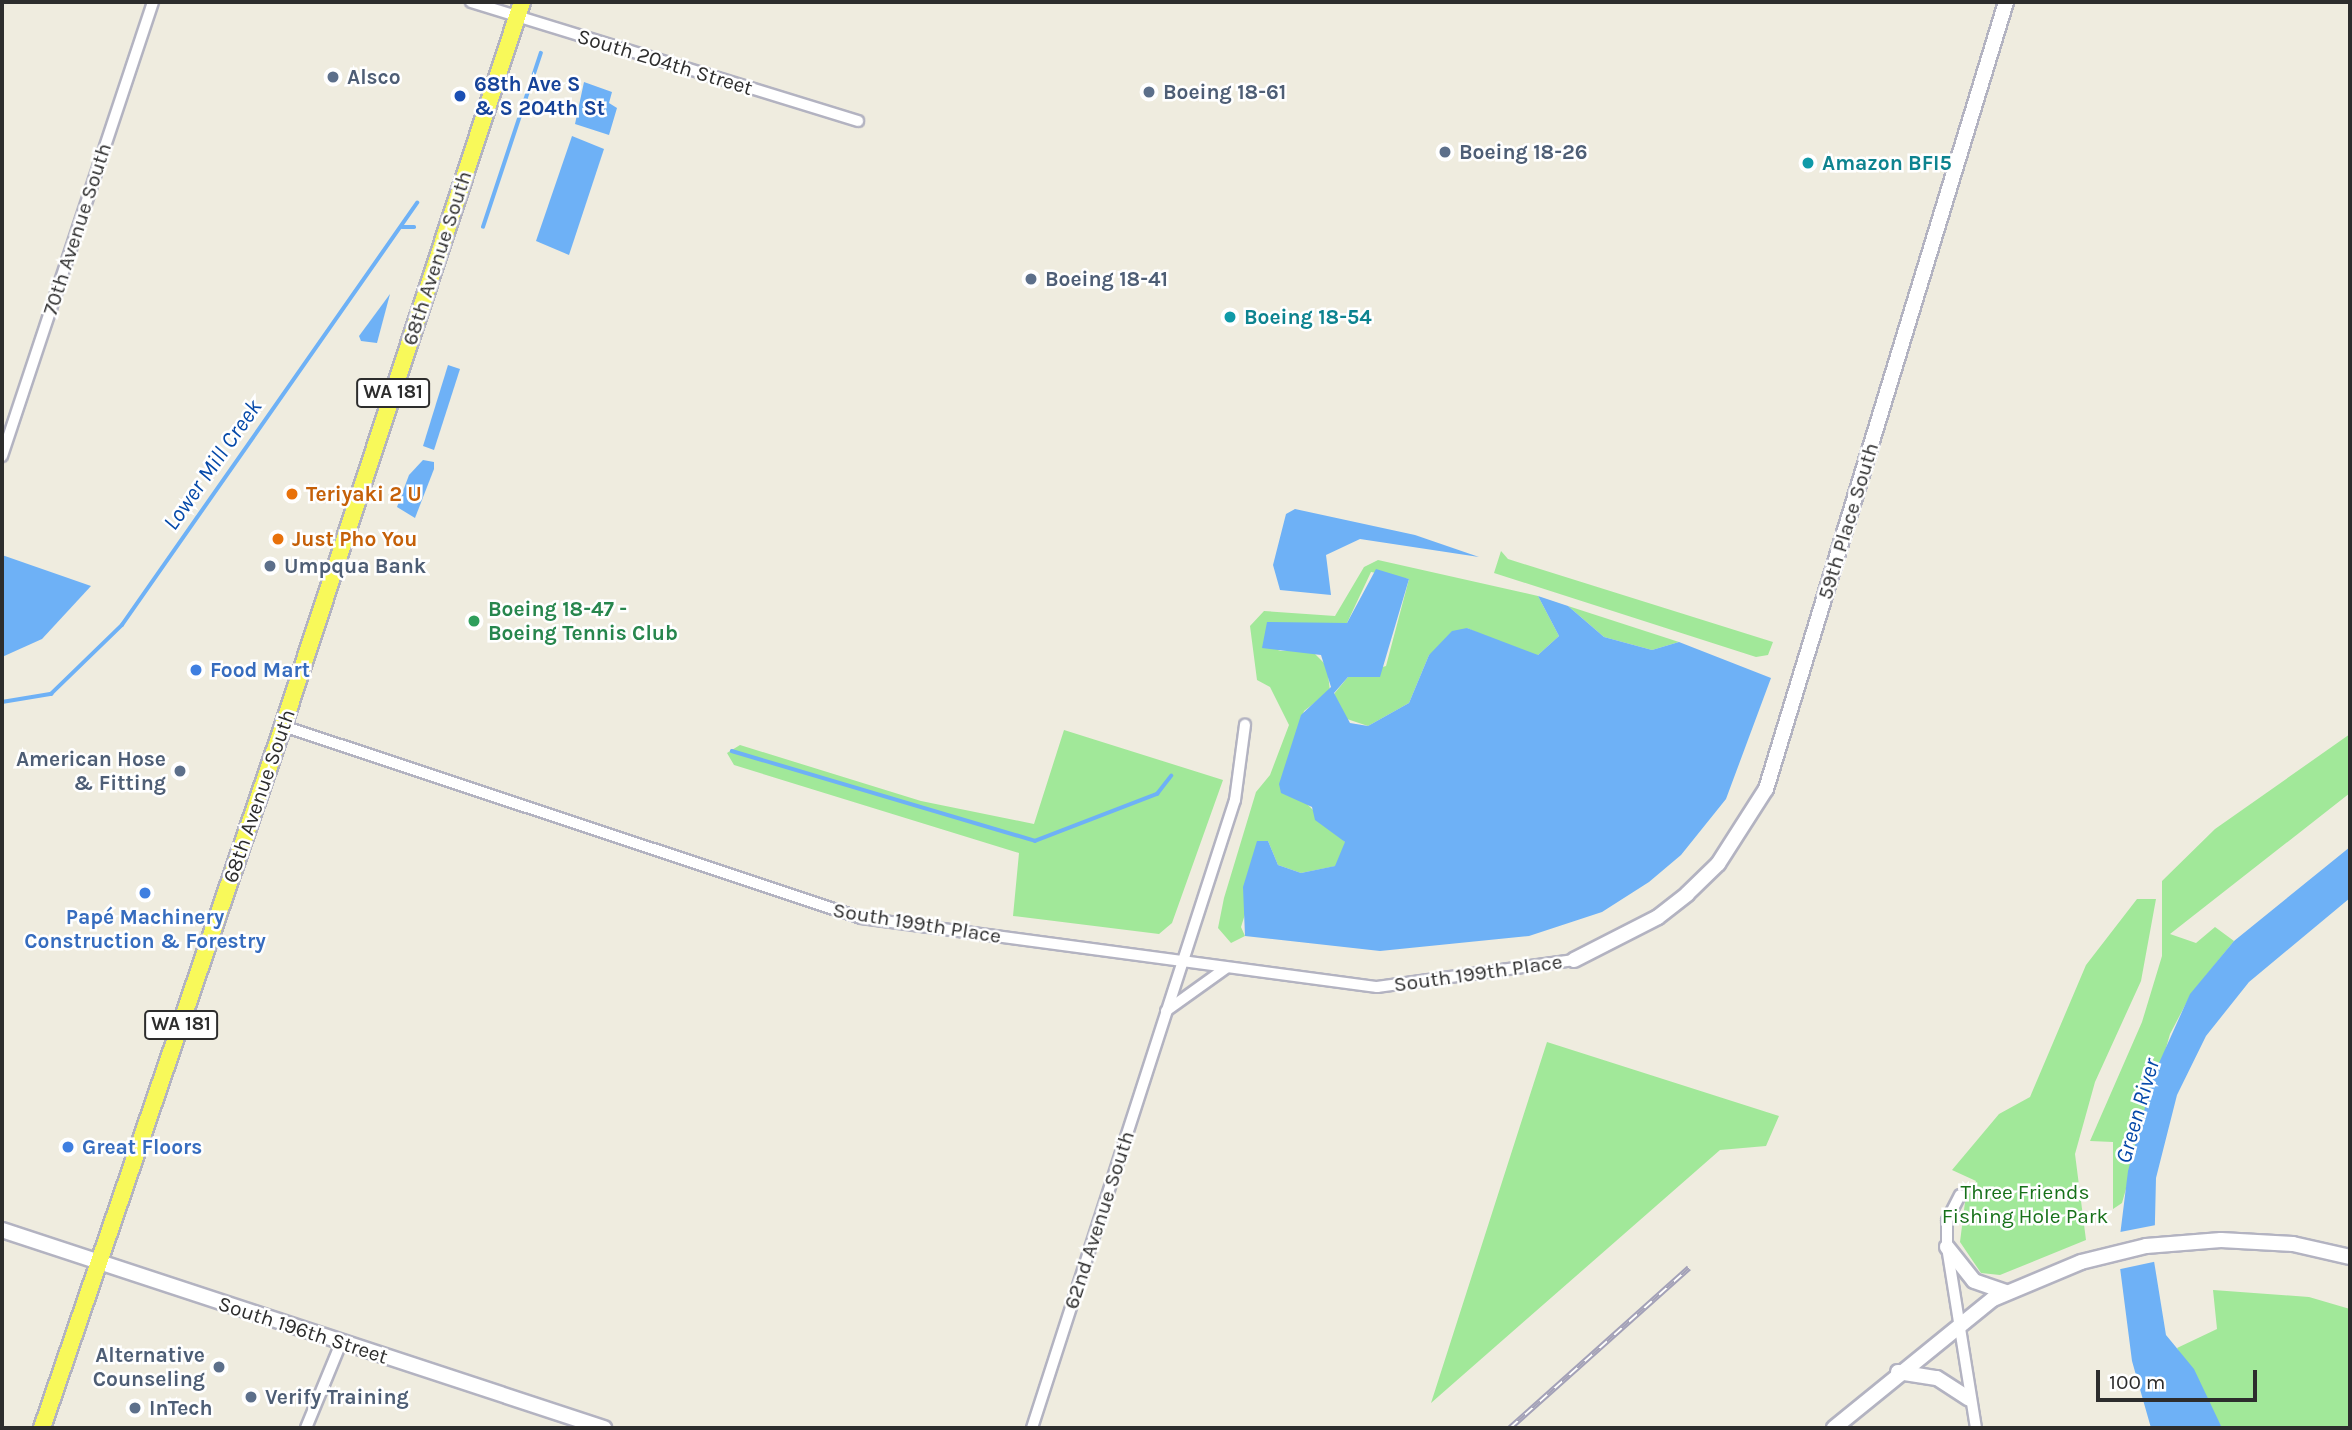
<!DOCTYPE html>
<html>
<head>
<meta charset="utf-8">
<style>
	body { margin:0 }
	#map { position:relative; width:2352px; height:1430px; overflow:hidden; background:#efecdf; font-family:Karla,sans-serif }
	div>[style] { position:absolute }
	.green>* { inset:0; background:#a1e899 }
	.water>* { inset:0; background:#6eb1f6 }
	.pier>* { inset:0; background:#efecdf }
	.stream>* { height:3.5px; margin:-1.75px; padding:0 1.75px; transform-origin:1.75px; border-radius:1.75px; background:#6eb1f6 }
	.roads { filter:drop-shadow(2px 0 #b3b3c1) drop-shadow(-2px 0 #b3b3c1) drop-shadow(0 2px #b3b3c1) drop-shadow(0 -2px #b3b3c1) }
	.street>* { height:10px; margin:-5px; padding:0 5px; transform-origin:5px; border-radius:5px; background:#fff }
	.secondary>* { height:14px; margin:-7px; padding:0 7px; transform-origin:7px; border-radius:7px; background:#fff }
	.primary>* { height:16px; margin:-8px; padding:0 8px; transform-origin:8px; border-radius:8px; background:#f8f95a }
	.rail>* { height:6px; margin-top:-3px; transform-origin:0; background:repeating-linear-gradient(90deg,#fff 0 10px,#a3a1b8 0 20px); box-sizing:border-box; border-block:2px solid #a3a1b8 }
	.dots>* { width:19px; height:19px; translate:-50% -50%; box-sizing:border-box; border:4px solid #fff; border-radius:50% }
	span { translate:-50% -50%; white-space:nowrap; text-align:center; line-height:1.15; -webkit-text-stroke:5px #fff; paint-order:stroke }
	.shield-label span { padding:2px 5px; background:#fff; border:2px solid; border-radius:5px; -webkit-text-stroke-width:0 }
	.shield-label { font-size:19px; color:#2d2d2d; font-weight:700 }
	.street-label { font-size:21px; color:#2d2d2d }
	.service-label { font-size:21px; color:#4e5e75; font-weight:700 }
	.left { translate:0 -50%; text-align:left }
	.right { translate:-100% -50%; text-align:right }
	.transit-label { font-size:21px; color:#164399; font-weight:700 }
	.culture-label { font-size:21px; color:#0d838f; font-weight:700 }
	.food-label { font-size:21px; color:#c56008; font-weight:700 }
	.leisure-label { font-size:21px; color:#27864d; font-weight:700 }
	.shop-label { font-size:21px; color:#366cbe; font-weight:700 }
	.park-label { font-size:21px; color:#17711a }
	.water-label { font-size:23px; color:#0549a9; font-style:italic }
	.frame { position:absolute; inset:0; border:4px solid #2d2d2d; pointer-events:none }
	.scale { position:absolute; left:2096px; top:1370px; width:161px; height:32px; box-sizing:border-box; border:4px solid #2d2d2d; border-top:0; padding-left:9px; font-size:21px; line-height:24px; white-space:nowrap; color:#2d2d2d; -webkit-text-stroke:5px #fff; paint-order:stroke }
</style>
</head>
<body>
<div id="map">
	<div class="green">
		<div style="clip-path:polygon(1501px 551px,1508px 559px,1773px 642px,1768px 655px,1756px 657px,1494px 573px)"></div>
		<div style="clip-path:polygon(1378px 560px,1538px 596px,1559px 636px,1538px 655px,1526px 655px,1467px 628px,1429px 655px,1409px 703px,1368px 726px,1341px 717px,1334px 694px,1348px 677px,1386px 666px,1409px 579px,1371px 572px,1347px 623px,1278px 651px,1311px 650px,1327px 666px,1330px 691px,1304px 711px,1295px 741px,1305px 802px,1345px 842px,1345px 850px,1336px 866px,1301px 873px,1278px 865px,1268px 841px,1241px 927px,1245px 936px,1231px 943px,1218px 928px,1224px 898px,1256px 792px,1270px 775px,1289px 725px,1270px 687px,1257px 680px,1250px 626px,1264px 611px,1335px 616px,1364px 567px)"></div>
		<div style="clip-path:polygon(1568px 606px,1679px 642px,1652px 650px,1604px 637px)"></div>
		<div style="clip-path:polygon(1064px 730px,1223px 780px,1172px 923px,1159px 934px,1013px 916px,1019px 853px,734px 765px,727px 753px,740px 745px,921px 801px,1034px 824px)"></div>
		<div style="clip-path:polygon(2350px 734px,2350px 793px,2170px 934px,2196px 943px,2215px 927px,2234px 941px,2191px 994px,2170px 1034px,2122px 1203px,2113px 1209px,2113px 1142px,2090px 1141px,2142px 1022px,2162px 956px,2162px 881px,2215px 829px)"></div>
		<div style="clip-path:polygon(2137px 899px,2156px 899px,2141px 981px,2095px 1082px,2075px 1154px,2086px 1240px,2000px 1275px,1981px 1273px,1960px 1242px,1965px 1202px,1976px 1181px,1952px 1170px,1999px 1114px,2030px 1097px,2086px 965px)"></div>
		<div style="clip-path:polygon(1547px 1042px,1779px 1116px,1766px 1146px,1720px 1150px,1431px 1403px)"></div>
		<div style="clip-path:polygon(2213px 1290px,2309px 1297px,2350px 1309px,2350px 1428px,2222px 1428px,2177px 1348px,2217px 1329px)"></div>
	</div>
	<div class="water">
		<div style="clip-path:polygon(584px 82px,612px 92px,609px 103px,617px 108px,609px 135px,575px 124px)"></div>
		<div style="clip-path:polygon(572px 136px,604px 149px,569px 255px,536px 241px)"></div>
		<div style="clip-path:polygon(390px 294px,377px 343px,361px 341px,359px 336px)"></div>
		<div style="clip-path:polygon(448px 365px,460px 369px,434px 450px,423px 446px)"></div>
		<div style="clip-path:polygon(423px 460px,434px 462px,434px 469px,415px 518px,397px 507px,409px 475px)"></div>
		<div style="clip-path:polygon(1295px 509px,1415px 535px,1479px 557px,1360px 539px,1326px 555px,1331px 595px,1280px 590px,1273px 565px,1286px 514px)"></div>
		<div style="clip-path:polygon(2px 555px,91px 586px,42px 639px,2px 657px)"></div>
		<div style="clip-path:polygon(1376px 569px,1409px 579px,1380px 677px,1348px 677px,1334px 693px,1350px 723px,1368px 726px,1409px 703px,1429px 655px,1452px 631px,1467px 628px,1538px 655px,1559px 636px,1538px 596px,1568px 606px,1604px 637px,1652px 650px,1679px 642px,1771px 678px,1726px 799px,1681px 855px,1649px 882px,1602px 912px,1529px 936px,1380px 951px,1245px 936px,1243px 887px,1257px 841px,1268px 841px,1278px 865px,1301px 873px,1335px 866px,1345px 842px,1315px 820px,1312px 807px,1281px 793px,1279px 784px,1301px 715px,1331px 687px,1321px 655px,1262px 648px,1267px 622px,1347px 623px)"></div>
		<div style="clip-path:polygon(2350px 847px,2350px 898px,2249px 982px,2206px 1036px,2177px 1095px,2156px 1178px,2154px 1261px,2166px 1335px,2194px 1369px,2222px 1428px,2151px 1428px,2132px 1361px,2118px 1252px,2128px 1171px,2154px 1074px,2190px 994px,2234px 941px)"></div>
	</div>
	<div class="pier">
		<div style="clip-path:polygon(2156px 1225px,2158px 1261px,2116px 1270px,2115px 1233px)"></div>
	</div>
	<div class="stream">
		<div style="left:402px;top:227px;width:12px"></div>
		<div style="left:483px;top:227px;width:183px;rotate:-71.6deg"></div>
		<div style="left:2px;top:702px;width:50px;rotate:-9.3deg"></div>
		<div style="left:51px;top:694px;width:99px;rotate:-44.2deg"></div>
		<div style="left:122px;top:625px;width:515px;rotate:-55.04deg"></div>
		<div style="left:732px;top:751px;width:316px;rotate:16.5deg"></div>
		<div style="left:1035px;top:841px;width:131px;rotate:-21.1deg"></div>
		<div style="left:1157px;top:794px;width:23px;rotate:-52deg"></div>
	</div>
	<div class="roads">
		<div class="street">
			<div style="left:471px;top:2px;width:405px;rotate:17.1deg"></div>
			<div style="left:2px;top:456px;width:478px;rotate:-71.6deg"></div>
			<div style="left:283px;top:726px;width:609px;rotate:18.38deg"></div>
			<div style="left:861px;top:918px;width:521px;rotate:7.62deg"></div>
			<div style="left:1377px;top:987px;width:199px;rotate:-7.8deg"></div>
			<div style="left:1166px;top:1011px;width:74px;rotate:-35.6deg"></div>
			<div style="left:1960px;top:1195px;width:29px;rotate:117deg"></div>
			<div style="left:1947px;top:1221px;width:26px;rotate:90deg"></div>
			<div style="left:1947px;top:1247px;width:183px;rotate:80.9deg"></div>
			<div style="left:306px;top:1428px;width:92px;rotate:-67.6deg"></div>
			<div style="left:1032px;top:1428px;width:660px;rotate:-72.09deg"></div>
			<div style="left:1235px;top:800px;width:76px;rotate:-82.4deg"></div>
		</div>
		<div class="secondary">
			<div style="left:1574px;top:960px;width:94px;rotate:-27.1deg"></div>
			<div style="left:1658px;top:917px;width:37px;rotate:-38deg"></div>
			<div style="left:1687px;top:894px;width:43px;rotate:-44.1deg"></div>
			<div style="left:1718px;top:864px;width:89px;rotate:-57.4deg"></div>
			<div style="left:1766px;top:789px;width:823px;rotate:-73.04deg"></div>
			<div style="left:2px;top:1230px;width:634px;rotate:18.21deg"></div>
			<div style="left:1947px;top:1247px;width:43px;rotate:51.5deg"></div>
			<div style="left:1974px;top:1281px;width:34px;rotate:19deg"></div>
			<div style="left:1898px;top:1372px;width:39px;rotate:9deg"></div>
			<div style="left:1937px;top:1378px;width:38px;rotate:33deg"></div>
			<div style="left:1834px;top:1428px;width:205px;rotate:-39.1deg"></div>
			<div style="left:1993px;top:1299px;width:95px;rotate:-22.8deg"></div>
			<div style="left:2081px;top:1262px;width:67px;rotate:-13.8deg"></div>
			<div style="left:2146px;top:1246px;width:75px;rotate:-4.6deg"></div>
			<div style="left:2221px;top:1240px;width:72px;rotate:3.2deg"></div>
			<div style="left:2293px;top:1244px;width:58px;rotate:12.8deg"></div>
		</div>
		<div class="primary">
			<div style="left:42px;top:1428px;width:742px;rotate:-71.05deg"></div>
			<div style="left:283px;top:726px;width:762px;rotate:-71.73deg"></div>
		</div>
	</div>
	<div class="rail">
		<div style="left:1510px;top:1428px;width:240px;rotate:-41.8deg"></div>
	</div>
	<div class="dots">
		<div style="left:333px;top:77px;background:#5c6f8a"></div>
		<div style="left:1149px;top:92px;background:#5c6f8a"></div>
		<div style="left:460px;top:96px;background:#1a4fb4"></div>
		<div style="left:1445px;top:152px;background:#5c6f8a"></div>
		<div style="left:1808px;top:163px;background:#0f9aa8"></div>
		<div style="left:1031px;top:279px;background:#5c6f8a"></div>
		<div style="left:1230px;top:317px;background:#0f9aa8"></div>
		<div style="left:292px;top:494px;background:#e8710a"></div>
		<div style="left:278px;top:539px;background:#e8710a"></div>
		<div style="left:270px;top:566px;background:#5c6f8a"></div>
		<div style="left:474px;top:621px;background:#2e9e5b"></div>
		<div style="left:196px;top:670px;background:#3f7fe0"></div>
		<div style="left:180px;top:771px;background:#5c6f8a"></div>
		<div style="left:145px;top:893px;background:#3f7fe0"></div>
		<div style="left:68px;top:1147px;background:#3f7fe0"></div>
		<div style="left:219px;top:1367px;background:#5c6f8a"></div>
		<div style="left:251px;top:1397px;background:#5c6f8a"></div>
		<div style="left:135px;top:1408px;background:#5c6f8a"></div>
	</div>
	<div class="shield-label">
		<span style="left:393px;top:393px">WA 181</span>
		<span style="left:181px;top:1025px">WA 181</span>
	</div>
	<div class="street-label">
		<span style="left:665px;top:62px;rotate:17deg">South 204th Street</span>
		<span style="left:77px;top:229px;rotate:-72deg">70th Avenue South</span>
		<span style="left:437px;top:258px;rotate:-72deg">68th Avenue South</span>
		<span style="left:1848px;top:521px;rotate:-73deg">59th Place South</span>
		<span style="left:259px;top:796px;rotate:-71deg">68th Avenue South</span>
		<span style="left:917px;top:923px;rotate:9deg">South 199th Place</span>
		<span style="left:1478px;top:973px;rotate:-8deg">South 199th Place</span>
		<span style="left:1099px;top:1220px;rotate:-72deg">62nd Avenue South</span>
		<span style="left:303px;top:1330px;rotate:18deg">South 196th Street</span>
	</div>
	<div class="service-label">
		<span class="left" style="left:347px;top:77px">Alsco</span>
		<span class="left" style="left:1163px;top:92px">Boeing 18-61</span>
		<span class="left" style="left:1459px;top:152px">Boeing 18-26</span>
		<span class="left" style="left:1045px;top:279px">Boeing 18-41</span>
		<span class="left" style="left:284px;top:566px">Umpqua Bank</span>
		<span class="right" style="left:166px;top:771px">American Hose<br>&amp; Fitting</span>
		<span class="right" style="left:205px;top:1367px">Alternative<br>Counseling</span>
		<span class="left" style="left:265px;top:1397px">Verify Training</span>
		<span class="left" style="left:149px;top:1408px">InTech</span>
	</div>
	<div class="transit-label">
		<span class="left" style="left:474px;top:96px">68th Ave S<br>&amp; S 204th St</span>
	</div>
	<div class="culture-label">
		<span class="left" style="left:1822px;top:163px">Amazon BFI5</span>
		<span class="left" style="left:1244px;top:317px">Boeing 18-54</span>
	</div>
	<div class="food-label">
		<span class="left" style="left:306px;top:494px">Teriyaki 2 U</span>
		<span class="left" style="left:292px;top:539px">Just Pho You</span>
	</div>
	<div class="leisure-label">
		<span class="left" style="left:488px;top:621px">Boeing 18-47 -<br>Boeing Tennis Club</span>
	</div>
	<div class="shop-label">
		<span class="left" style="left:210px;top:670px">Food Mart</span>
		<span style="left:145px;top:929px">Papé Machinery<br>Construction &amp; Forestry</span>
		<span class="left" style="left:82px;top:1147px">Great Floors</span>
	</div>
	<div class="park-label">
		<span style="left:2025px;top:1204px">Three Friends<br>Fishing Hole Park</span>
	</div>
	<div class="water-label">
		<span style="left:213px;top:465px;rotate:-55deg">Lower Mill Creek</span>
		<span style="left:2138px;top:1111px;rotate:-74deg">Green River</span>
	</div>
	<div class="frame"></div>
	<div class="scale">100 m</div>
</div>
</body>
</html>
